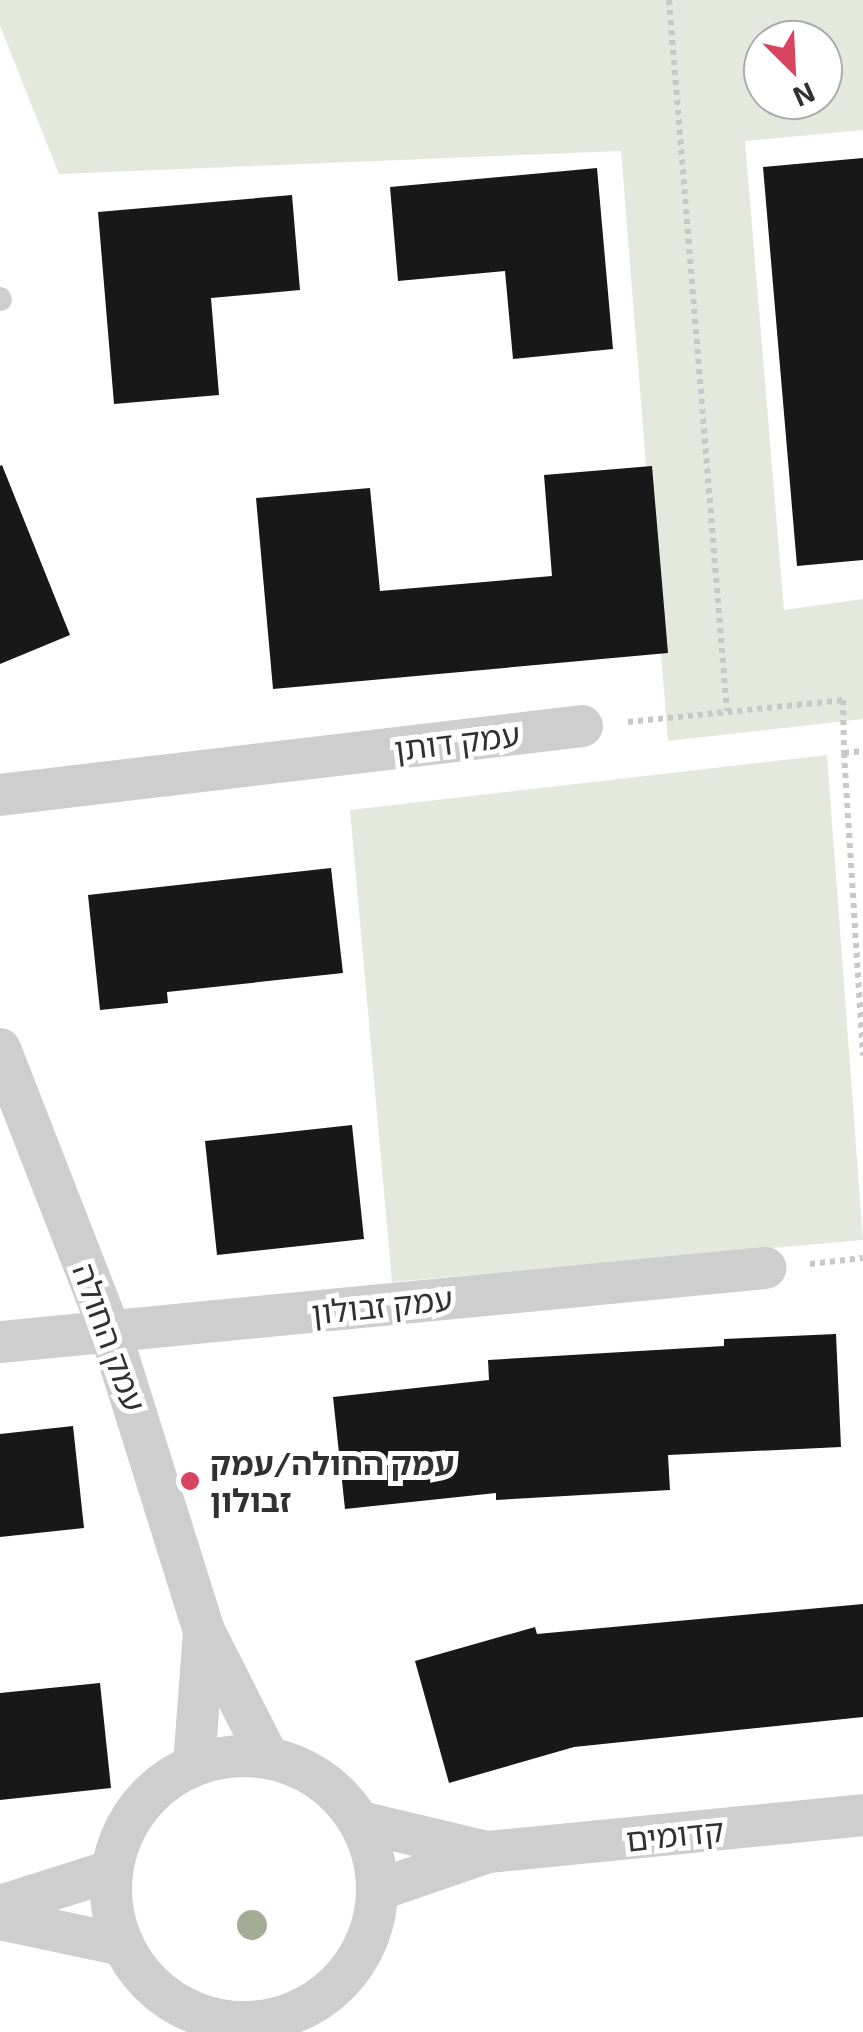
<!DOCTYPE html>
<html>
<head>
<meta charset="utf-8">
<style>
	body { margin:0 }
	#map { position:relative; width:863px; height:2032px; overflow:hidden; background:#fff; font-family:"Exo 2","Noto Sans Hebrew",sans-serif }
	div>[style] { position:absolute }
	.green>* { inset:0; background:#e5e9dd }
	.building>* { inset:0; background:#181818 }
	.path>* { height:6px; margin-top:-3px; transform-origin:0; background:repeating-linear-gradient(90deg,#c8c8c8 0 5px,transparent 0 10px) }
	.service>* { height:22px; margin:-11px; padding:0 11px; transform-origin:11px; border-radius:11px; background:#cecece }
	.minor>* { height:42px; margin:-21px; padding:0 21px; transform-origin:21px; border-radius:21px; background:#cecece }
	.minor>.ring { margin:-21px; padding:0; box-sizing:content-box; background:none; border:42px solid #cecece; border-radius:50% }
	.trees>* { width:30px; height:30px; margin:-15px; border-radius:50%; background:#a4ac96 }
	.dots>* { width:28px; height:28px; translate:-50% -50%; box-sizing:border-box; border:5px solid #fff; border-radius:50% }
	span { translate:-50% -50%; white-space:nowrap; text-align:center; line-height:1.15; -webkit-text-stroke:10px #fff; paint-order:stroke }
	.street-label { font-size:32px; color:#313131 }
	.poi-label { font-size:32px; color:#313131; font-weight:700 }
	.left { translate:0 -50%; text-align:left }
	.north { position:absolute; left:743px; top:20px; width:100px; height:100px; box-sizing:border-box; background:#fff; border:2px solid #adadad; border-radius:50%; rotate:156deg; font-size:28px; font-weight:700; line-height:40px; text-align:center; color:#313131 }
	.north::after { content:''; display:block; margin:auto; width:35px; height:45px; background:#d74462; clip-path:polygon(50% 0,100% 100%,50% 72%,0 100%) }
</style>
</head>
<body>
<div id="map">
	<div class="green">
		<div style="clip-path:polygon(evenodd,0 0,863px 0,863px 130px,745px 141px,784px 610px,863px 599px,863px 719px,668px 741px,621px 151px,59px 174px,0 26px,0 0,763px 40px,823px 40px,823px 100px,763px 100px,763px 40px)"></div>
		<div style="clip-path:polygon(827px 755px,863px 1240px,392px 1282px,350px 810px)"></div>
	</div>
	<div class="building">
		<div style="clip-path:polygon(863px 158px,863px 560px,797px 566px,763px 167px)"></div>
		<div style="clip-path:polygon(597px 168px,613px 349px,513px 359px,505px 271px,398px 281px,390px 187px)"></div>
		<div style="clip-path:polygon(292px 195px,300px 290px,211px 298px,219px 395px,114px 404px,98px 212px)"></div>
		<div style="clip-path:polygon(2px 465px,70px 635px,0 664px,0 466px)"></div>
		<div style="clip-path:polygon(652px 466px,668px 653px,273px 689px,256px 498px,370px 488px,380px 591px,552px 576px,544px 475px)"></div>
		<div style="clip-path:polygon(331px 868px,343px 973px,167px 992px,168px 1003px,100px 1010px,88px 895px)"></div>
		<div style="clip-path:polygon(352px 1125px,364px 1239px,217px 1255px,205px 1141px)"></div>
		<div style="clip-path:polygon(836px 1334px,841px 1447px,668px 1455px,670px 1490px,496px 1500px,496px 1493px,345px 1509px,333px 1397px,489px 1380px,488px 1360px,724px 1346px,724px 1339px)"></div>
		<div style="clip-path:polygon(73px 1426px,84px 1528px,0 1537px,0 1434px)"></div>
		<div style="clip-path:polygon(863px 1604px,863px 1717px,574px 1747px,449px 1783px,415px 1661px,535px 1627px,537px 1634px)"></div>
		<div style="clip-path:polygon(100px 1683px,111px 1788px,0 1800px,0 1693px)"></div>
	</div>
	<div class="path">
		<div style="left:669px;top:0;width:713px;rotate:85.34deg"></div>
		<div style="left:628px;top:722px;width:216px;rotate:-5.8deg"></div>
		<div style="left:843px;top:700px;width:53px;rotate:88.9deg"></div>
		<div style="left:844px;top:753px;width:19px;rotate:-6deg"></div>
		<div style="left:844px;top:753px;width:303px;rotate:86.4deg"></div>
		<div style="left:810px;top:1264px;width:53px;rotate:-6.5deg"></div>
	</div>
	<div class="service">
		<div style="left:0;top:298px;width:2px;rotate:63deg"></div>
	</div>
	<div class="minor">
		<div style="left:0;top:795px;width:586px;rotate:-6.76deg"></div>
		<div style="left:0;top:1049px;width:303px;rotate:68.7deg"></div>
		<div style="left:110px;top:1331px;width:314px;rotate:72.6deg"></div>
		<div style="left:204px;top:1631px;width:141px;rotate:63.1deg"></div>
		<div style="left:0;top:1342px;width:769px;rotate:-5.53deg"></div>
		<div class="ring" style="left:111px;top:1756px;width:224px;height:224px"></div>
		<div style="left:194px;top:1765px;width:133px;rotate:-85.7deg"></div>
		<div style="left:360px;top:1822px;width:130px;rotate:13.3deg"></div>
		<div style="left:378px;top:1890px;width:116px;rotate:-19.1deg"></div>
		<div style="left:488px;top:1852px;width:377px;rotate:-5.6deg"></div>
		<div style="left:0;top:1906px;width:116px;rotate:-17.5deg"></div>
		<div style="left:0;top:1919px;width:125px;rotate:12deg"></div>
	</div>
	<div class="trees">
		<div style="left:252px;top:1925px"></div>
	</div>
	<div class="dots">
		<div style="left:190px;top:1481px;background:#d74462"></div>
	</div>
	<div class="street-label">
		<span style="left:457px;top:741px;rotate:-7deg">עמק דותן</span>
		<span style="left:382px;top:1305px;rotate:-6deg">עמק זבולון</span>
		<span style="left:110px;top:1337px;rotate:70deg">עמק החולה</span>
		<span style="left:675px;top:1834px;rotate:-6deg">קדומים</span>
	</div>
	<div class="poi-label">
		<span class="left" style="left:210px;top:1481px">עמק החולה/עמק<br>זבולון</span>
	</div>
	<div class="north">N</div>
</div>
</body>
</html>
